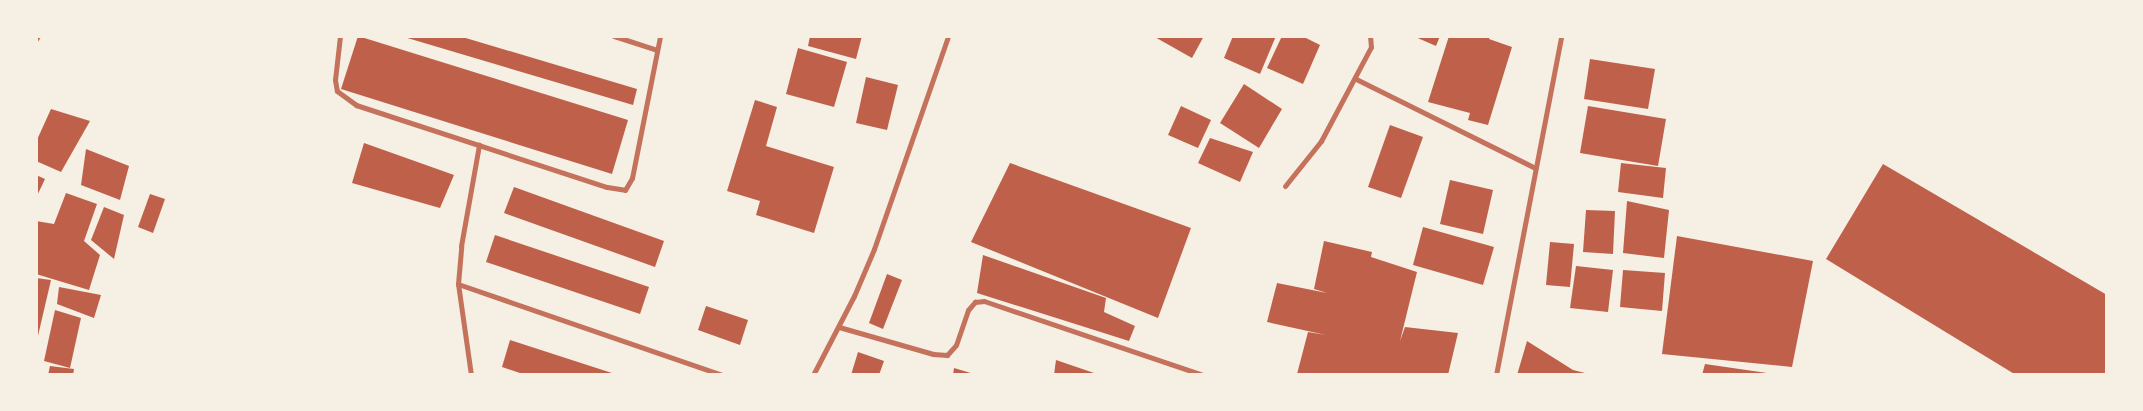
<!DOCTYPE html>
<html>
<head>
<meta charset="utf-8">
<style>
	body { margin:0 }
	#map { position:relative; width:2143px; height:411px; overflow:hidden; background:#f6efe4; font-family:Manrope,sans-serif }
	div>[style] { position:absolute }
	.building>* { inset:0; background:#bf614a }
	.minor>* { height:5px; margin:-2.5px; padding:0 2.5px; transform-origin:2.5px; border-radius:2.5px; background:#c5725c }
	span { translate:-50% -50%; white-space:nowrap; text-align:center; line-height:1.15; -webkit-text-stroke:5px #f6efe4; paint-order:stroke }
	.frame { position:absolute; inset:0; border:38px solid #f6efe4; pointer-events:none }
</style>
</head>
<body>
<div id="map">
	<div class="building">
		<div style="clip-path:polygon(358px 36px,628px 120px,612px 174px,341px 89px)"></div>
		<div style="clip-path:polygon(459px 36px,637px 89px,633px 105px,404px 37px)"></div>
		<div style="clip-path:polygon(810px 36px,862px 36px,856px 59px,808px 46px)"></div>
		<div style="clip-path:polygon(1153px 36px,1204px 36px,1192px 58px)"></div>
		<div style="clip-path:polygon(1233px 36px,1276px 36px,1260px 74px,1224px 58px)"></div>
		<div style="clip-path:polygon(1282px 36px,1302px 36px,1320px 45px,1303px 84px,1267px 68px)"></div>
		<div style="clip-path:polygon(1413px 36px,1440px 36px,1436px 46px)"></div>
		<div style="clip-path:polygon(1449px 36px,1490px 36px,1489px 39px,1512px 47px,1488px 125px,1468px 120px,1470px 113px,1428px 102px)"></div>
		<div style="clip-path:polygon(798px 48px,847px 62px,834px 107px,786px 94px)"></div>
		<div style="clip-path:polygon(1590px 59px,1655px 69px,1648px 109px,1584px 99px)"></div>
		<div style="clip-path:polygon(866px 77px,898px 85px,887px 130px,856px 123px)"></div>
		<div style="clip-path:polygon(1244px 84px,1282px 109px,1259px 148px,1220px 123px)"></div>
		<div style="clip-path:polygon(755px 100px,777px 107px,766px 146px,834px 167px,814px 233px,756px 215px,760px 201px,727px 191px)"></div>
		<div style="clip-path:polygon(1181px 106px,1211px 120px,1198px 148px,1168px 135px)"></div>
		<div style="clip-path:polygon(1588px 106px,1666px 119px,1658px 166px,1580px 153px)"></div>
		<div style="clip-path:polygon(51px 109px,90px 121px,61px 172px,36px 161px,36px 142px)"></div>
		<div style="clip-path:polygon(1390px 125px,1423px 137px,1401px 198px,1368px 187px)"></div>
		<div style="clip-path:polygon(1210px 138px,1253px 152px,1240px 182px,1198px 163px)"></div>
		<div style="clip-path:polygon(364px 143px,454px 175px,440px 208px,352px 183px)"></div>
		<div style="clip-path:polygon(86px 149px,129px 166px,120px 200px,81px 185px)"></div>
		<div style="clip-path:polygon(1010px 163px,1191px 228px,1158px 318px,971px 242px)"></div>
		<div style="clip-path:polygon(1621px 163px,1666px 168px,1663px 198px,1618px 192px)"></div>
		<div style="clip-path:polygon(1883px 164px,2107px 295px,2107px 375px,2016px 375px,1826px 259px)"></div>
		<div style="clip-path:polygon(36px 175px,45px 179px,36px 198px)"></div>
		<div style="clip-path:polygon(1450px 180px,1493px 190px,1483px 234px,1440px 224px)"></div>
		<div style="clip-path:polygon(514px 187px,664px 241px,655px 267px,504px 213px)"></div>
		<div style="clip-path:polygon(66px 193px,97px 204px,84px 241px,100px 255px,89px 290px,36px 274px,36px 221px,54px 224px)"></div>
		<div style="clip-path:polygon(150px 194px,165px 199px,153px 233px,138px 227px)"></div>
		<div style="clip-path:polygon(1627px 201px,1669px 210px,1664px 258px,1623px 253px)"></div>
		<div style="clip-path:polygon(104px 207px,124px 215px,114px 259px,91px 240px)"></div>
		<div style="clip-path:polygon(1586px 210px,1615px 211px,1613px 254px,1583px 252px)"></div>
		<div style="clip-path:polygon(1423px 227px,1494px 247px,1483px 285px,1413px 265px)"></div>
		<div style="clip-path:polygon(495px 235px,649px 287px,640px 314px,486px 262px)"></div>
		<div style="clip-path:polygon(1677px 236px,1813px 261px,1792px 367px,1662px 354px)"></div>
		<div style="clip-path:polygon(1324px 241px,1372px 252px,1371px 257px,1417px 272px,1400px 341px,1405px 327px,1458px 333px,1448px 375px,1297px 374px,1308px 332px,1326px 335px,1267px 322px,1277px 283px,1327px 293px,1314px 289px)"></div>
		<div style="clip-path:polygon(1550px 242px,1574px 244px,1570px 287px,1546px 285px)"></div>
		<div style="clip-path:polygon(983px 255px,1106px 298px,1104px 312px,1135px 326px,1129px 341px,977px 293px)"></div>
		<div style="clip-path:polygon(1576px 266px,1613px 270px,1608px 312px,1570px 308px)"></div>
		<div style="clip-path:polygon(1623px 270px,1665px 273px,1662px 311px,1620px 307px)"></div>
		<div style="clip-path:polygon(887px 274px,902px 280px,883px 329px,869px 323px)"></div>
		<div style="clip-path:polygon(36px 278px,51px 280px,37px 340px,36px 340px)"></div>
		<div style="clip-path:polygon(59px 287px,101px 295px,94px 318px,57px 304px)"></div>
		<div style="clip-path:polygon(706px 306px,748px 320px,740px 345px,698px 330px)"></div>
		<div style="clip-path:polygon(55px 310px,81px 318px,70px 368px,44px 361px)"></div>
		<div style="clip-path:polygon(510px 340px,615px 374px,615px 375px,526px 375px,502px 367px)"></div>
		<div style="clip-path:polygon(1527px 341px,1573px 370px,1593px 375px,1517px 375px)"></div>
		<div style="clip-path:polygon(858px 352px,884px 361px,879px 375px,851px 375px)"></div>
		<div style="clip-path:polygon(1056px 360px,1097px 374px,1097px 375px,1054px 375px)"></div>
		<div style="clip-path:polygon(1705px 364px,1767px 373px,1702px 375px)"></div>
		<div style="clip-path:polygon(50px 366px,74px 369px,73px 375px,48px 375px)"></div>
		<div style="clip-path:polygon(954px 368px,974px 374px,974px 375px,953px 375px)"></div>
	</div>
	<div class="minor">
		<div style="left:340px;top:36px;width:44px;rotate:96.5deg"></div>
		<div style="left:335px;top:80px;width:11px;rotate:80deg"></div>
		<div style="left:337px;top:91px;width:24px;rotate:36deg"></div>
		<div style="left:356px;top:105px;width:264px;rotate:18.1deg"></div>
		<div style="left:607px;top:187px;width:18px;rotate:9deg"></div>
		<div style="left:625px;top:190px;width:14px;rotate:-60deg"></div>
		<div style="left:632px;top:178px;width:145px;rotate:-78.8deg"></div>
		<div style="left:614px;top:36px;width:45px;rotate:18deg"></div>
		<div style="left:36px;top:39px;width:4px;rotate:-56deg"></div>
		<div style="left:1356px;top:79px;width:200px;rotate:26.4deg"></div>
		<div style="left:1285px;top:186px;width:58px;rotate:-51.3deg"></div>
		<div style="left:1321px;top:141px;width:106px;rotate:-62deg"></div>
		<div style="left:1371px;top:47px;width:11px;rotate:-95deg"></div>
		<div style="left:458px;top:284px;width:279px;rotate:19deg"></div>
		<div style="left:839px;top:327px;width:98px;rotate:16deg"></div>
		<div style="left:933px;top:354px;width:14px;rotate:4deg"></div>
		<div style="left:947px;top:355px;width:13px;rotate:-48deg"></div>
		<div style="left:956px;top:345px;width:37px;rotate:-71deg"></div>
		<div style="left:968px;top:310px;width:11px;rotate:-49deg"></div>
		<div style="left:975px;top:302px;width:9px;rotate:-6deg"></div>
		<div style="left:984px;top:301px;width:230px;rotate:18.7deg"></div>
		<div style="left:471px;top:375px;width:92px;rotate:-98.1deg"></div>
		<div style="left:458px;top:284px;width:38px;rotate:-85deg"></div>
		<div style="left:461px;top:246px;width:103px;rotate:-79.9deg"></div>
		<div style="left:813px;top:375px;width:89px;rotate:-62.6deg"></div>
		<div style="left:854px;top:296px;width:51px;rotate:-66.9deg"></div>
		<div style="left:874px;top:249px;width:225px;rotate:-70.8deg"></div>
		<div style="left:1496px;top:375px;width:345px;rotate:-79.1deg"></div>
	</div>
	<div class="frame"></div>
</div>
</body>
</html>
